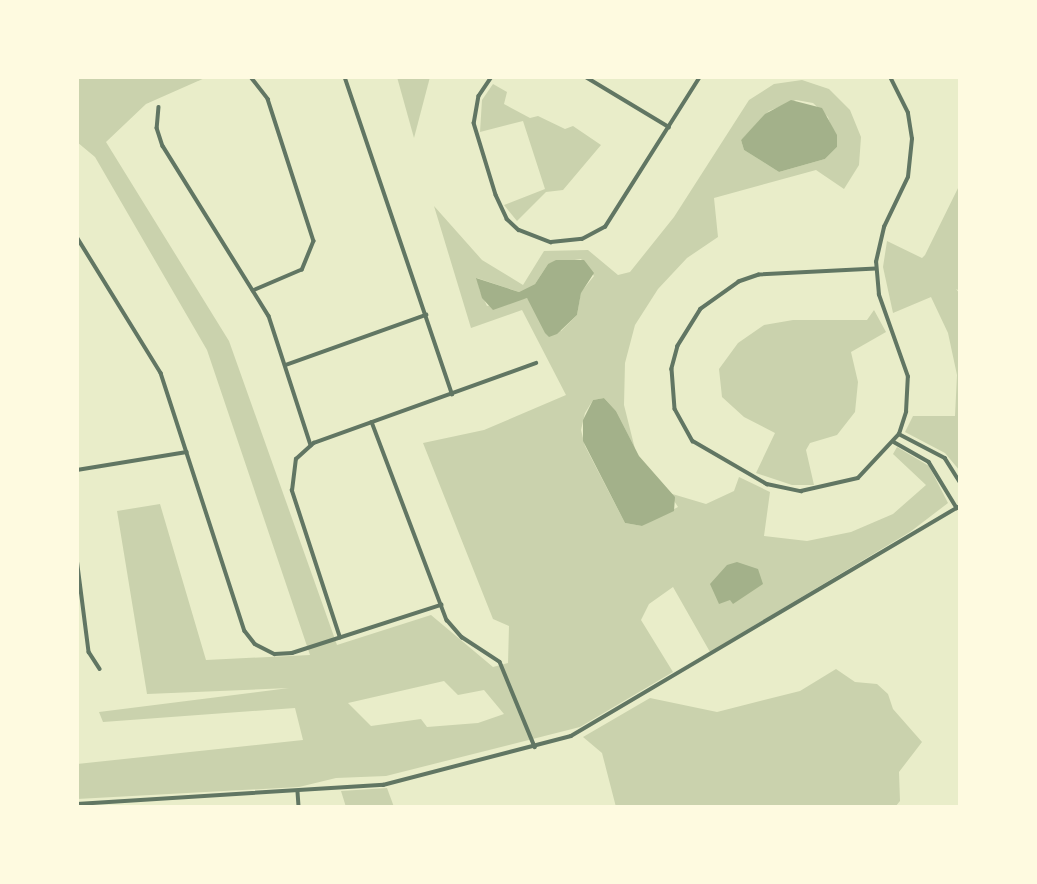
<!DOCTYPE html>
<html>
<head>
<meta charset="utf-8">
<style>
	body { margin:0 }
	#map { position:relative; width:1037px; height:884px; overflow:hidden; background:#e9edc9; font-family:Montserrat,sans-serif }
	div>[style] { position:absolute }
	.green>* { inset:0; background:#cad2ad }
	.water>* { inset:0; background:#a3b18a }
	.minor>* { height:3.5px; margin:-1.75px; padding:0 1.75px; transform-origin:1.75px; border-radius:1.75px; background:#617663 }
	span { translate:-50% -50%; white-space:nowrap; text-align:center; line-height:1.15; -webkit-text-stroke:7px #fefae0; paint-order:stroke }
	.frame { position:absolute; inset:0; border:79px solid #fefae0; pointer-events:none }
</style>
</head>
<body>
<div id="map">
	<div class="green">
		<div style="clip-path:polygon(evenodd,77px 77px,207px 77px,146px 104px,106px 142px,229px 341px,337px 645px,431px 615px,493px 667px,508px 663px,509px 626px,493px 619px,423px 443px,484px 430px,566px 395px,522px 310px,471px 328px,434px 206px,482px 260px,523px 285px,544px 251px,588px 250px,618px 275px,630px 272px,674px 217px,749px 100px,774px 84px,802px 80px,829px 89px,850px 110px,861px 137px,859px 165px,844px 189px,816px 170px,714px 198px,718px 237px,687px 258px,658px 289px,635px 325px,625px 363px,624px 405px,635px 449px,616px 411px,604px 398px,593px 400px,585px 413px,581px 430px,585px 446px,625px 523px,642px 526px,678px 507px,669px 493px,706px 504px,734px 491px,739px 477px,770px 492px,764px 536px,807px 541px,851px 532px,893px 514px,926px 485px,893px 454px,897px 447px,929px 466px,948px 503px,910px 532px,710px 652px,673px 587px,649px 604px,641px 620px,673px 672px,580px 727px,386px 776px,336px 778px,299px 787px,77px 799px,77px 764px,303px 740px,295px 708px,103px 722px,99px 712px,289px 688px,147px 694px,117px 511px,160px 504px,206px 660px,310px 655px,207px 350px,95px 157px,77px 142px,77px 77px,796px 100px,813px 103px,828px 117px,837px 147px,825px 159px,779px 172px,744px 150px,741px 140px,769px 111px,796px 100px,77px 77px,581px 259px,594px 276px,581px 292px,577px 315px,561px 331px,527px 298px,487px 306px,480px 291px,477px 278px,519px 292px,535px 284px,548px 264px,581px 259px,77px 77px,444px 681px,458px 695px,484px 690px,504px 714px,478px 723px,427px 727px,421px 719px,371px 726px,348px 703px,444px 681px)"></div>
		<div style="clip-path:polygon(397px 77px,430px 77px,414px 138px)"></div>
		<div style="clip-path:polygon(493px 84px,507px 92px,504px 104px,530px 118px,538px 116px,565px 129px,573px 126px,601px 145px,563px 190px,546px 192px,517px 221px,504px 205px,545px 189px,523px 121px,480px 132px,482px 100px)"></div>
		<div style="clip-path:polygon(960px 184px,960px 291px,956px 289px,960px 294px,960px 471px,945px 453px,905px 432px,913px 416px,955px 416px,957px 375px,948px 333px,931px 297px,893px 313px,883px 267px,887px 241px,922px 258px,925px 255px)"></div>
		<div style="clip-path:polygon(874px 310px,886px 332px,851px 352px,858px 382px,855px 412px,837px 435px,810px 443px,806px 450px,814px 485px,792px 485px,756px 473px,775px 433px,744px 417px,722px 397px,719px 369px,738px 343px,764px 325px,793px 320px,867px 320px)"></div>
		<div style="clip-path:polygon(836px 669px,855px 682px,877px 684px,888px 694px,893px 709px,922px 742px,899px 772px,900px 801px,895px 807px,616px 807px,602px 753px,583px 737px,650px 698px,717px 712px,800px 691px)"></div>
		<div style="clip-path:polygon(387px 788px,394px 807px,346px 807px,341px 791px)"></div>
	</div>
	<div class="water">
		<div style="clip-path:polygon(791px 100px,822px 108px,837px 135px,837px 147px,825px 159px,779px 172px,744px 150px,741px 140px,765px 114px)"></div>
		<div style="clip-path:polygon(556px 260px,584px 260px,594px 273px,581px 293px,577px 315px,557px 334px,549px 337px,545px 333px,527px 298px,493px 310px,482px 298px,476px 278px,519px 292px,535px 284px,548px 264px)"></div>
		<div style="clip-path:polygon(593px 400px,604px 398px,616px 411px,639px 456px,675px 497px,674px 511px,642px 526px,625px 523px,583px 441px,583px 420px)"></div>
		<div style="clip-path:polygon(737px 562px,758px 569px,763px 584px,733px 604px,730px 600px,719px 604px,710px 584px,727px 565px)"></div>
	</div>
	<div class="minor">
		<div style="left:251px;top:77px;width:28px;rotate:52deg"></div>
		<div style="left:268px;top:99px;width:149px;rotate:72.1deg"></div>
		<div style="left:314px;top:241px;width:31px;rotate:112deg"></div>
		<div style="left:302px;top:270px;width:53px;rotate:156.8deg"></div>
		<div style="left:345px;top:77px;width:335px;rotate:71.3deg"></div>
		<div style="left:492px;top:77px;width:23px;rotate:124deg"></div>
		<div style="left:479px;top:96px;width:27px;rotate:100deg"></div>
		<div style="left:474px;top:123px;width:75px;rotate:73deg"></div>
		<div style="left:496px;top:195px;width:26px;rotate:65deg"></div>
		<div style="left:507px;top:219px;width:16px;rotate:43deg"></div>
		<div style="left:519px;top:230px;width:34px;rotate:21deg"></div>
		<div style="left:551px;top:242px;width:31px;rotate:-6deg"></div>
		<div style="left:582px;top:239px;width:26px;rotate:-28deg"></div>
		<div style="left:605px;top:227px;width:178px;rotate:-57.7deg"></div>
		<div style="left:586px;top:77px;width:97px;rotate:31.1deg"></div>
		<div style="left:159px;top:107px;width:21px;rotate:95deg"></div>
		<div style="left:157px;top:128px;width:19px;rotate:72deg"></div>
		<div style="left:163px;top:146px;width:200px;rotate:58.1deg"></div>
		<div style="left:269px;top:316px;width:136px;rotate:72deg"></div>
		<div style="left:77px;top:237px;width:160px;rotate:58.3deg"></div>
		<div style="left:161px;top:373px;width:271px;rotate:72deg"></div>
		<div style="left:245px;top:631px;width:16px;rotate:52deg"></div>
		<div style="left:255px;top:644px;width:22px;rotate:27deg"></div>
		<div style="left:275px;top:654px;width:17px;rotate:-3deg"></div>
		<div style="left:292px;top:653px;width:157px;rotate:-17.9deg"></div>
		<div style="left:876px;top:269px;width:117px;rotate:177.1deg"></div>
		<div style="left:759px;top:275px;width:21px;rotate:161deg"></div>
		<div style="left:739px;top:282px;width:47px;rotate:144.6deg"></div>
		<div style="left:701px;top:309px;width:44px;rotate:121.9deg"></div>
		<div style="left:678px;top:346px;width:24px;rotate:105deg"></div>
		<div style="left:672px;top:369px;width:40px;rotate:85.7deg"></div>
		<div style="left:675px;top:409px;width:37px;rotate:61deg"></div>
		<div style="left:693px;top:441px;width:86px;rotate:30.2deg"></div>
		<div style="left:767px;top:484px;width:35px;rotate:12deg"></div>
		<div style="left:801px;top:491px;width:58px;rotate:-12.8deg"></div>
		<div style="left:858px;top:478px;width:60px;rotate:-47deg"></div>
		<div style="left:899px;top:434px;width:23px;rotate:-72deg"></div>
		<div style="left:906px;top:412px;width:35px;rotate:-87deg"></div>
		<div style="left:908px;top:377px;width:87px;rotate:-109.5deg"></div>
		<div style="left:879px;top:295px;width:33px;rotate:-95deg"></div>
		<div style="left:876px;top:262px;width:36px;rotate:-77deg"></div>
		<div style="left:884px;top:227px;width:55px;rotate:-64.4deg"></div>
		<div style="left:908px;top:177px;width:38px;rotate:-84deg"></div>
		<div style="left:912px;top:139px;width:26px;rotate:-99deg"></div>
		<div style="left:908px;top:113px;width:40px;rotate:-116.6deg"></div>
		<div style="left:286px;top:365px;width:149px;rotate:-19.7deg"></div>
		<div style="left:372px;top:422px;width:212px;rotate:69.3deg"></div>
		<div style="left:447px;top:620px;width:23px;rotate:49deg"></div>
		<div style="left:462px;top:637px;width:45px;rotate:33.3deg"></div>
		<div style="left:500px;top:662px;width:92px;rotate:67.6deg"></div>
		<div style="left:899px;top:434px;width:52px;rotate:27.6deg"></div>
		<div style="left:945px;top:458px;width:28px;rotate:58deg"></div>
		<div style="left:894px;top:442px;width:40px;rotate:29.7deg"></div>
		<div style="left:929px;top:462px;width:54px;rotate:58.7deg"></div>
		<div style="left:77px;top:470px;width:111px;rotate:-9.3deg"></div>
		<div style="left:77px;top:558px;width:95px;rotate:82.7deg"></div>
		<div style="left:89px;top:652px;width:20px;rotate:57deg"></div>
		<div style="left:340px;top:638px;width:155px;rotate:-108.1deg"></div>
		<div style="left:292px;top:491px;width:32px;rotate:-83deg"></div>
		<div style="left:296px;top:459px;width:24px;rotate:-42deg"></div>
		<div style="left:314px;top:443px;width:236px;rotate:-19.8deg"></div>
		<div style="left:298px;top:792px;width:15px;rotate:86deg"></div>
		<div style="left:77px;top:804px;width:307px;rotate:-3.6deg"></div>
		<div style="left:383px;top:785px;width:194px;rotate:-14.6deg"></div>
		<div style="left:571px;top:736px;width:452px;rotate:-30.6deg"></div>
	</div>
	<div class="frame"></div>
</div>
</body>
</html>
